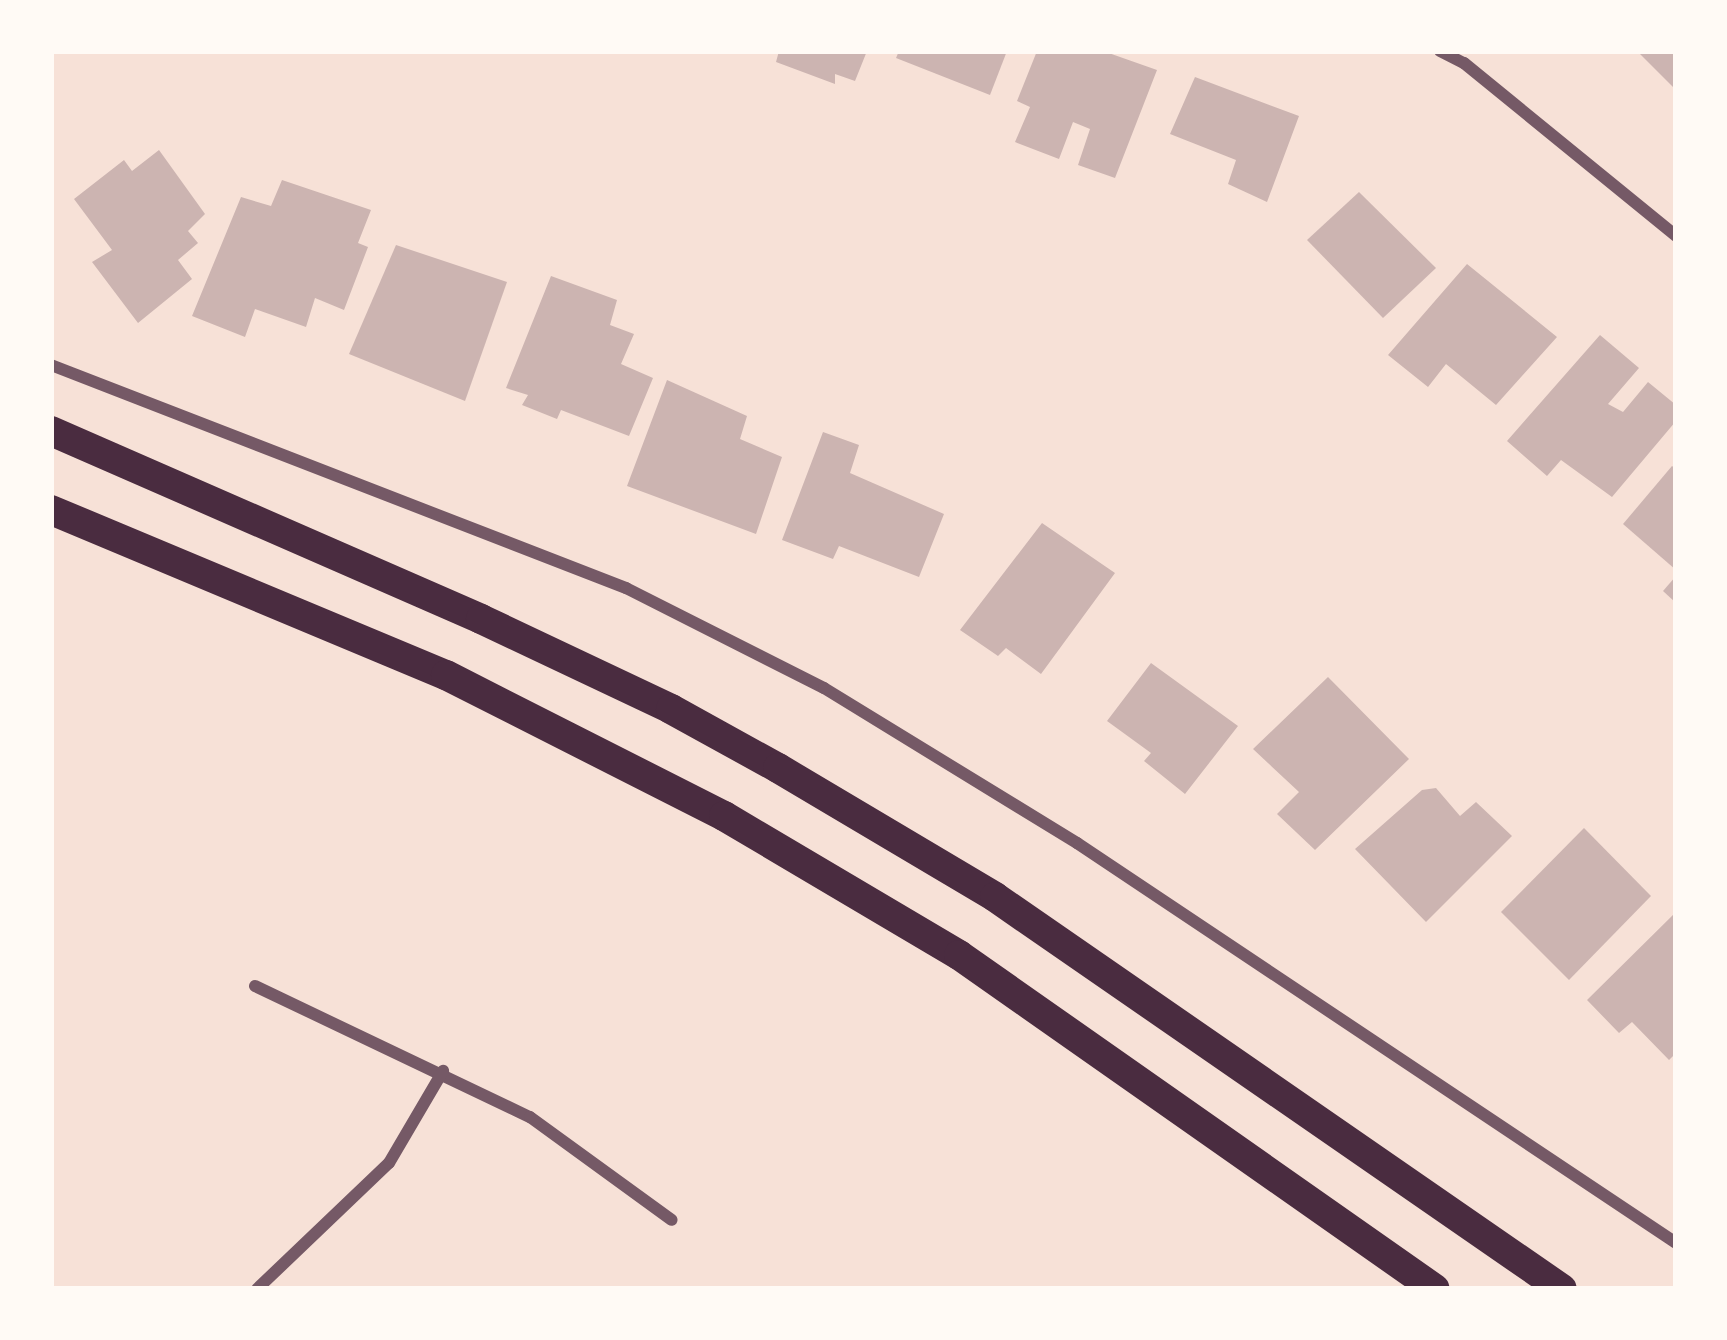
<!DOCTYPE html>
<html>
<head>
<meta charset="utf-8">
<style>
	body { margin:0 }
	#map { position:relative; width:1727px; height:1340px; overflow:hidden; background:#f7e1d7; font-family:"Libre Baskerville",serif }
	div>[style] { position:absolute }
	.building>* { inset:0; background:#ccb4b1 }
	.minor>* { height:12px; margin:-6px; padding:0 6px; transform-origin:6px; border-radius:6px; background:#755966 }
	.primary>* { height:30px; margin:-15px; padding:0 15px; transform-origin:15px; border-radius:15px; background:#4a2c40 }
	span { translate:-50% -50%; white-space:nowrap; text-align:center; line-height:1.15; -webkit-text-stroke:10px #fffaf5; paint-order:stroke }
	.frame { position:absolute; inset:0; border:54px solid #fffaf5; pointer-events:none }
</style>
</head>
<body>
<div id="map">
	<div class="building">
		<div style="clip-path:polygon(779px 51px,867px 51px,855px 81px,835px 74px,835px 84px,776px 62px)"></div>
		<div style="clip-path:polygon(899px 51px,1007px 51px,990px 95px,896px 58px)"></div>
		<div style="clip-path:polygon(1037px 51px,1103px 51px,1157px 70px,1115px 178px,1078px 165px,1090px 129px,1073px 122px,1059px 159px,1015px 142px,1030px 107px,1017px 101px)"></div>
		<div style="clip-path:polygon(1637px 51px,1676px 51px,1676px 90px)"></div>
		<div style="clip-path:polygon(1195px 77px,1299px 116px,1267px 202px,1228px 184px,1236px 160px,1170px 134px)"></div>
		<div style="clip-path:polygon(159px 150px,205px 214px,188px 231px,198px 243px,178px 260px,192px 279px,138px 323px,92px 262px,112px 250px,74px 199px,124px 160px,132px 171px)"></div>
		<div style="clip-path:polygon(282px 180px,371px 210px,358px 243px,368px 247px,344px 310px,315px 298px,306px 327px,255px 309px,245px 337px,192px 316px,241px 197px,271px 206px)"></div>
		<div style="clip-path:polygon(1359px 192px,1436px 268px,1383px 318px,1307px 240px)"></div>
		<div style="clip-path:polygon(396px 245px,507px 282px,465px 401px,349px 354px)"></div>
		<div style="clip-path:polygon(1467px 264px,1557px 337px,1496px 405px,1446px 364px,1428px 387px,1388px 355px)"></div>
		<div style="clip-path:polygon(551px 276px,617px 300px,610px 325px,634px 334px,621px 364px,653px 378px,629px 436px,561px 410px,557px 419px,522px 405px,528px 395px,506px 388px)"></div>
		<div style="clip-path:polygon(1600px 335px,1639px 368px,1608px 404px,1623px 412px,1648px 382px,1676px 405px,1676px 421px,1612px 497px,1561px 460px,1547px 476px,1507px 441px)"></div>
		<div style="clip-path:polygon(667px 380px,747px 416px,740px 439px,782px 457px,756px 534px,627px 486px)"></div>
		<div style="clip-path:polygon(823px 432px,859px 445px,850px 473px,944px 514px,919px 577px,839px 546px,833px 559px,782px 540px)"></div>
		<div style="clip-path:polygon(1672px 466px,1676px 469px,1676px 570px,1623px 524px)"></div>
		<div style="clip-path:polygon(1042px 523px,1115px 573px,1041px 674px,1006px 648px,998px 656px,960px 630px)"></div>
		<div style="clip-path:polygon(1676px 576px,1676px 603px,1663px 591px)"></div>
		<div style="clip-path:polygon(1151px 663px,1238px 726px,1185px 794px,1144px 761px,1151px 753px,1107px 721px)"></div>
		<div style="clip-path:polygon(1328px 677px,1409px 759px,1315px 850px,1277px 814px,1299px 792px,1253px 749px)"></div>
		<div style="clip-path:polygon(1436px 788px,1460px 816px,1476px 802px,1512px 836px,1426px 922px,1355px 849px,1422px 790px)"></div>
		<div style="clip-path:polygon(1584px 828px,1651px 896px,1569px 980px,1501px 912px)"></div>
		<div style="clip-path:polygon(1676px 912px,1676px 1053px,1669px 1060px,1632px 1022px,1619px 1033px,1587px 1000px)"></div>
	</div>
	<div class="minor">
		<div style="left:1440px;top:51px;width:27px;rotate:27deg"></div>
		<div style="left:1464px;top:63px;width:274px;rotate:39.2deg"></div>
		<div style="left:51px;top:365px;width:617px;rotate:21.2deg"></div>
		<div style="left:626px;top:588px;width:222px;rotate:26.8deg"></div>
		<div style="left:824px;top:688px;width:297px;rotate:31.5deg"></div>
		<div style="left:1077px;top:843px;width:720px;rotate:33.73deg"></div>
		<div style="left:255px;top:986px;width:305px;rotate:25.5deg"></div>
		<div style="left:530px;top:1117px;width:175px;rotate:36deg"></div>
		<div style="left:257px;top:1289px;width:182px;rotate:-43.7deg"></div>
		<div style="left:389px;top:1163px;width:107px;rotate:-59.6deg"></div>
	</div>
	<div class="primary">
		<div style="left:51px;top:431px;width:469px;rotate:23.6deg"></div>
		<div style="left:481px;top:619px;width:210px;rotate:25.3deg"></div>
		<div style="left:671px;top:709px;width:122px;rotate:28.9deg"></div>
		<div style="left:778px;top:768px;width:252px;rotate:30.7deg"></div>
		<div style="left:995px;top:897px;width:689px;rotate:34.66deg"></div>
		<div style="left:51px;top:510px;width:428px;rotate:22.7deg"></div>
		<div style="left:446px;top:675px;width:312px;rotate:26.9deg"></div>
		<div style="left:724px;top:816px;width:273px;rotate:30.6deg"></div>
		<div style="left:959px;top:955px;width:581px;rotate:35.06deg"></div>
	</div>
	<div class="frame"></div>
</div>
</body>
</html>
